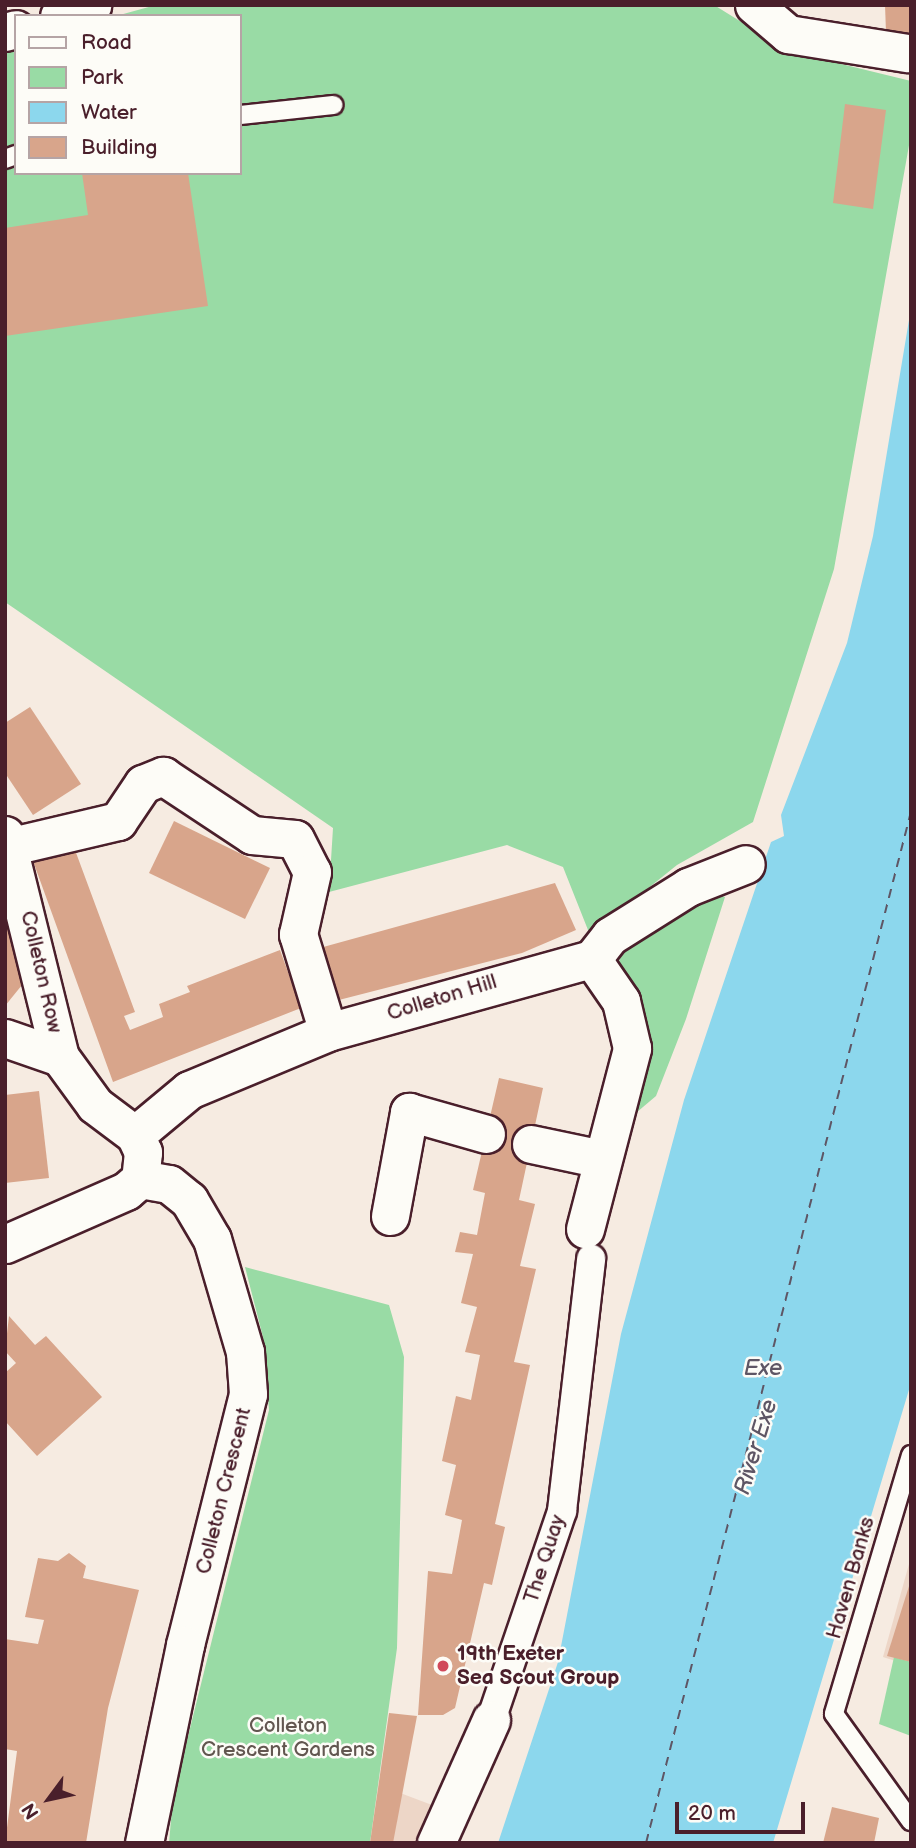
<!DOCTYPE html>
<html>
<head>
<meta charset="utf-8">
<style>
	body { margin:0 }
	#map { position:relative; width:916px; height:1848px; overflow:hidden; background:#f6ebe1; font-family:"Balsamiq Sans",sans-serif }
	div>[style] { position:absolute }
	.built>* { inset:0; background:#edd6c7 }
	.green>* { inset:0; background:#99dba5 }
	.water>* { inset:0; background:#8cd7ed }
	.ferry>* { height:2px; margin-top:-1px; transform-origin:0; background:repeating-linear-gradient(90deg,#5e5665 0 9px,transparent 0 16px) }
	.building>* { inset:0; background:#d8a58b }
	.roads { filter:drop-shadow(2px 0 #4a1f2b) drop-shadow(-2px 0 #4a1f2b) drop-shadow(0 2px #4a1f2b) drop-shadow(0 -2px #4a1f2b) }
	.service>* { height:18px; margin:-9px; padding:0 9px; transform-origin:9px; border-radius:9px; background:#fdfcf7 }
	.pedestrian>* { height:28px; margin:-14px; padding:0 14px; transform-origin:14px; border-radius:14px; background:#fdfcf7 }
	.minor>* { height:37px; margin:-18.5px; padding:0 18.5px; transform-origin:18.5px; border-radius:18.5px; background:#fdfcf7 }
	.dots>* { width:19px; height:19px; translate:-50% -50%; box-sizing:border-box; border:4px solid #fdfcf7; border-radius:50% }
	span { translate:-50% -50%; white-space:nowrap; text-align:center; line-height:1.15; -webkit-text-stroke:5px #fdfcf7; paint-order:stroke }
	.street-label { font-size:21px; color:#4a1f2b }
	.poi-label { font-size:21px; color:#4a1f2b; font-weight:700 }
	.left { translate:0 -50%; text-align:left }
	.park-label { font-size:21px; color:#625750 }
	.water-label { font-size:23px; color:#5e5665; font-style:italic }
	.frame { position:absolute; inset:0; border:7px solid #4a1f2b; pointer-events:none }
	.legend { position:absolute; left:14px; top:14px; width:228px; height:161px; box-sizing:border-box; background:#fdfcf7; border:2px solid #b5a4a5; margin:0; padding:9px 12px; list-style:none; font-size:21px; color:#4a1f2b }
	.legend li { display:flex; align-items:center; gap:14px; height:35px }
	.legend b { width:35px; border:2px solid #b5a4a5 }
	.north { position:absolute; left:14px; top:1764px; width:70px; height:70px; -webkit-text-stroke:5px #fdfcf7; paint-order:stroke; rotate:237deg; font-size:19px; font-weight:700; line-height:28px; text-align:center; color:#4a1f2b }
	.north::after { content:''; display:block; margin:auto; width:24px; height:32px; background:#4a1f2b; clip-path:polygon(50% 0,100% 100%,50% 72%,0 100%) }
	.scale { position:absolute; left:675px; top:1802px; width:130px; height:32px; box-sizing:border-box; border:4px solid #4a1f2b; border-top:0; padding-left:9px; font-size:21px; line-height:24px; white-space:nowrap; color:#4a1f2b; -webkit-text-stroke:5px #fdfcf7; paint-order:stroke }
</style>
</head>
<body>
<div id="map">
	<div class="built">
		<div style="clip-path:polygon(911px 1557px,911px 1666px,883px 1657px)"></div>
		<div style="clip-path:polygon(387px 1788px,432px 1805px,422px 1843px,375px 1843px)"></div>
	</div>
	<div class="green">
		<div style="clip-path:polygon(156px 5px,714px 5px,788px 51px,911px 81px,911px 134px,834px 569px,753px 822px,677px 865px,590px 935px,563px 867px,507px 845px,329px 892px,333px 828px,5px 602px,5px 45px,16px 42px,16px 173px,240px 173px,240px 16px,116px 16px)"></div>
		<div style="clip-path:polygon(710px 892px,725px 897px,686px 1019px,656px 1096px,630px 1118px,646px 1049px,643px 1012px,619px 965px,620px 954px,624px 944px)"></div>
		<div style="clip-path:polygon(245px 1267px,389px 1305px,404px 1357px,397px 1648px,370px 1843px,169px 1843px,173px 1797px,269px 1410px,263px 1337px)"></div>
		<div style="clip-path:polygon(894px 1657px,911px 1662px,911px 1736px,879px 1724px)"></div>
	</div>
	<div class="water">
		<div style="clip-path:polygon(911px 308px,911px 1383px,773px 1843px,498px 1843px,558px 1662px,621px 1334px,684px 1100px,771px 842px,784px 836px,781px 815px,847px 643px,873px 536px)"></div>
	</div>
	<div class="ferry">
		<div style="left:646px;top:1843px;width:1065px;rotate:-75.59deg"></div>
	</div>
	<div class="building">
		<div style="clip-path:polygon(885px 5px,911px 5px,911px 37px,886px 32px)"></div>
		<div style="clip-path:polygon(845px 104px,886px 110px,873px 209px,833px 203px)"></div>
		<div style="clip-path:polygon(82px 173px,188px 173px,208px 306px,5px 336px,5px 228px,88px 215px)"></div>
		<div style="clip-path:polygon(30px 707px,81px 784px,33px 815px,5px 773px,5px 723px)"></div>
		<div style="clip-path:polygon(174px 821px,270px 868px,245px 919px,149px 873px)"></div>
		<div style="clip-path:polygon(75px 850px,135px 1012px,124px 1016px,130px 1030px,163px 1017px,159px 1004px,190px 992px,187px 986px,280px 950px,301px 1008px,113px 1082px,33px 861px)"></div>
		<div style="clip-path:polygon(555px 883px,576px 930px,522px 953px,335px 1001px,316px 949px)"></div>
		<div style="clip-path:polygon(5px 918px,26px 980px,5px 1006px)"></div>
		<div style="clip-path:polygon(499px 1078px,543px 1088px,519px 1200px,535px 1204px,520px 1266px,536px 1269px,514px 1362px,530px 1365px,495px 1524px,505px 1527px,492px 1585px,484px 1583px,455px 1708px,443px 1715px,418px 1715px,428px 1571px,452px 1574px,462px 1520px,445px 1515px,456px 1465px,442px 1461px,456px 1396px,471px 1400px,480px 1355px,465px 1352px,477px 1307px,461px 1303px,473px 1254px,455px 1252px,460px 1232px,477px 1235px,485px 1193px,473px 1190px)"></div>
		<div style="clip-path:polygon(39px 1091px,49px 1178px,5px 1183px,5px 1095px)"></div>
		<div style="clip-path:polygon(9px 1316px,35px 1345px,46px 1336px,102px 1397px,37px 1456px,5px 1421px,5px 1373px,16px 1363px,5px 1351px)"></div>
		<div style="clip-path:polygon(69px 1553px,86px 1566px,83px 1578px,139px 1590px,108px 1708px,86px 1843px,5px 1843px,17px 1751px,5px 1749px,5px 1639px,38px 1644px,44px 1620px,25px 1617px,38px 1558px,58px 1561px)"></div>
		<div style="clip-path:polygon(910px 1583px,911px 1583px,911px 1662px,887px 1656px)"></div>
		<div style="clip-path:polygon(389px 1713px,417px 1716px,393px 1843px,370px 1843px)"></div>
		<div style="clip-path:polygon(832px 1807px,879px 1818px,874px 1843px,823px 1843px)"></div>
	</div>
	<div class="roads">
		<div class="service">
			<div style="left:240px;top:115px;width:94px;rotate:-6.1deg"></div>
			<div style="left:5px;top:159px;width:12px;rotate:-20deg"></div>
			<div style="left:911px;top:1455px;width:270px;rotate:106.6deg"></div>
			<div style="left:834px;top:1714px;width:132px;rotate:54.3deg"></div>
		</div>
		<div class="pedestrian">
			<div style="left:491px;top:1720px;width:221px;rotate:-71.2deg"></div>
			<div style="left:562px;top:1511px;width:254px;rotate:-83.4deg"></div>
		</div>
		<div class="minor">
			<div style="left:754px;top:5px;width:45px;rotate:40.5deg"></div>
			<div style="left:788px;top:34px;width:121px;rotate:9.1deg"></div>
			<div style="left:59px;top:16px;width:35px;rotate:-18deg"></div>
			<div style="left:5px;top:32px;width:11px;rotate:-15deg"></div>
			<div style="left:5px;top:835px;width:229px;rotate:76.1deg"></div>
			<div style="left:12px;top:846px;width:109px;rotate:-13.3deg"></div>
			<div style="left:118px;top:821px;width:45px;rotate:-56deg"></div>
			<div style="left:143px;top:784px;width:22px;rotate:-22deg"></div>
			<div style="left:163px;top:776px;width:107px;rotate:33.5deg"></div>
			<div style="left:252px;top:835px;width:43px;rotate:5.3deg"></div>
			<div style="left:295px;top:839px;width:37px;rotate:63deg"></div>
			<div style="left:312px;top:872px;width:64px;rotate:102.7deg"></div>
			<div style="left:298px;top:934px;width:102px;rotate:73deg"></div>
			<div style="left:5px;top:1038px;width:58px;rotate:19.1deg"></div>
			<div style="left:60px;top:1057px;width:59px;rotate:53.9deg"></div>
			<div style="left:95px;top:1105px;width:50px;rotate:36.9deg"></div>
			<div style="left:135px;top:1135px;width:19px;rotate:65deg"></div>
			<div style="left:143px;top:1152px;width:27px;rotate:96deg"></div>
			<div style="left:140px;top:1179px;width:18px;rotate:139deg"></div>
			<div style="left:126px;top:1191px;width:132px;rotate:156.3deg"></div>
			<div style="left:135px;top:1135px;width:70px;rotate:-39.8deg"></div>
			<div style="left:189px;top:1090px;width:151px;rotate:-22.6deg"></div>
			<div style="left:328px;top:1032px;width:274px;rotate:-15.5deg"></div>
			<div style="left:592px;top:959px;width:29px;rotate:-52deg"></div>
			<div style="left:610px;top:936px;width:92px;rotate:-32.1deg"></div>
			<div style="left:688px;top:887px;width:62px;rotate:-21.6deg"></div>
			<div style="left:531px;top:1144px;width:73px;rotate:11.9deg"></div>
			<div style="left:140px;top:1179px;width:29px;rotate:10deg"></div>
			<div style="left:169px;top:1184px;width:26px;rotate:39deg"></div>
			<div style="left:189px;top:1200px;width:45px;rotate:59.5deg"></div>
			<div style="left:212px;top:1239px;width:118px;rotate:73.7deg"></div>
			<div style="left:245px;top:1352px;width:42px;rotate:85.9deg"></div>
			<div style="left:248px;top:1394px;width:259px;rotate:104.1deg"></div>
			<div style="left:185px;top:1645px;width:202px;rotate:101.7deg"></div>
			<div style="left:390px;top:1216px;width:106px;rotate:-79.6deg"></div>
			<div style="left:409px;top:1112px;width:80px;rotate:15.9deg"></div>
			<div style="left:585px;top:1229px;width:187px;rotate:-75.4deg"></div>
			<div style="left:632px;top:1048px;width:48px;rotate:-103.2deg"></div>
			<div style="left:621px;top:1001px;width:51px;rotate:-124.6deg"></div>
			<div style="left:436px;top:1843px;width:135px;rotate:-65.9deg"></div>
		</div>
	</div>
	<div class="dots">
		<div style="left:443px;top:1666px;background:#d1495b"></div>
	</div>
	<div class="street-label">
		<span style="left:41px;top:972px;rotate:77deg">Colleton Row</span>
		<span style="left:442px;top:998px;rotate:-17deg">Colleton Hill</span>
		<span style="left:224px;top:1491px;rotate:-76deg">Colleton Crescent</span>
		<span style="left:545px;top:1559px;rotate:-72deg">The Quay</span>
		<span style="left:851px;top:1578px;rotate:-74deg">Haven Banks</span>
	</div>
	<div class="poi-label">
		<span class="left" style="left:457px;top:1666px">19th Exeter<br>Sea Scout Group</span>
	</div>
	<div class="park-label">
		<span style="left:288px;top:1738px">Colleton<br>Crescent Gardens</span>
	</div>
	<div class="water-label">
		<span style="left:763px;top:1368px">Exe</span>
		<span style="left:756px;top:1447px;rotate:-73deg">River Exe</span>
	</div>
	<div class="frame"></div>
	<ul class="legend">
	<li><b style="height:9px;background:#fdfcf7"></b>Road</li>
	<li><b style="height:19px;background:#99dba5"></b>Park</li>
	<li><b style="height:19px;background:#8cd7ed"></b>Water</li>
	<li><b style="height:19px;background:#d8a58b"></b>Building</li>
	</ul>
	<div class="north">N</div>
	<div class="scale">20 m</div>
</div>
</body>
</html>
